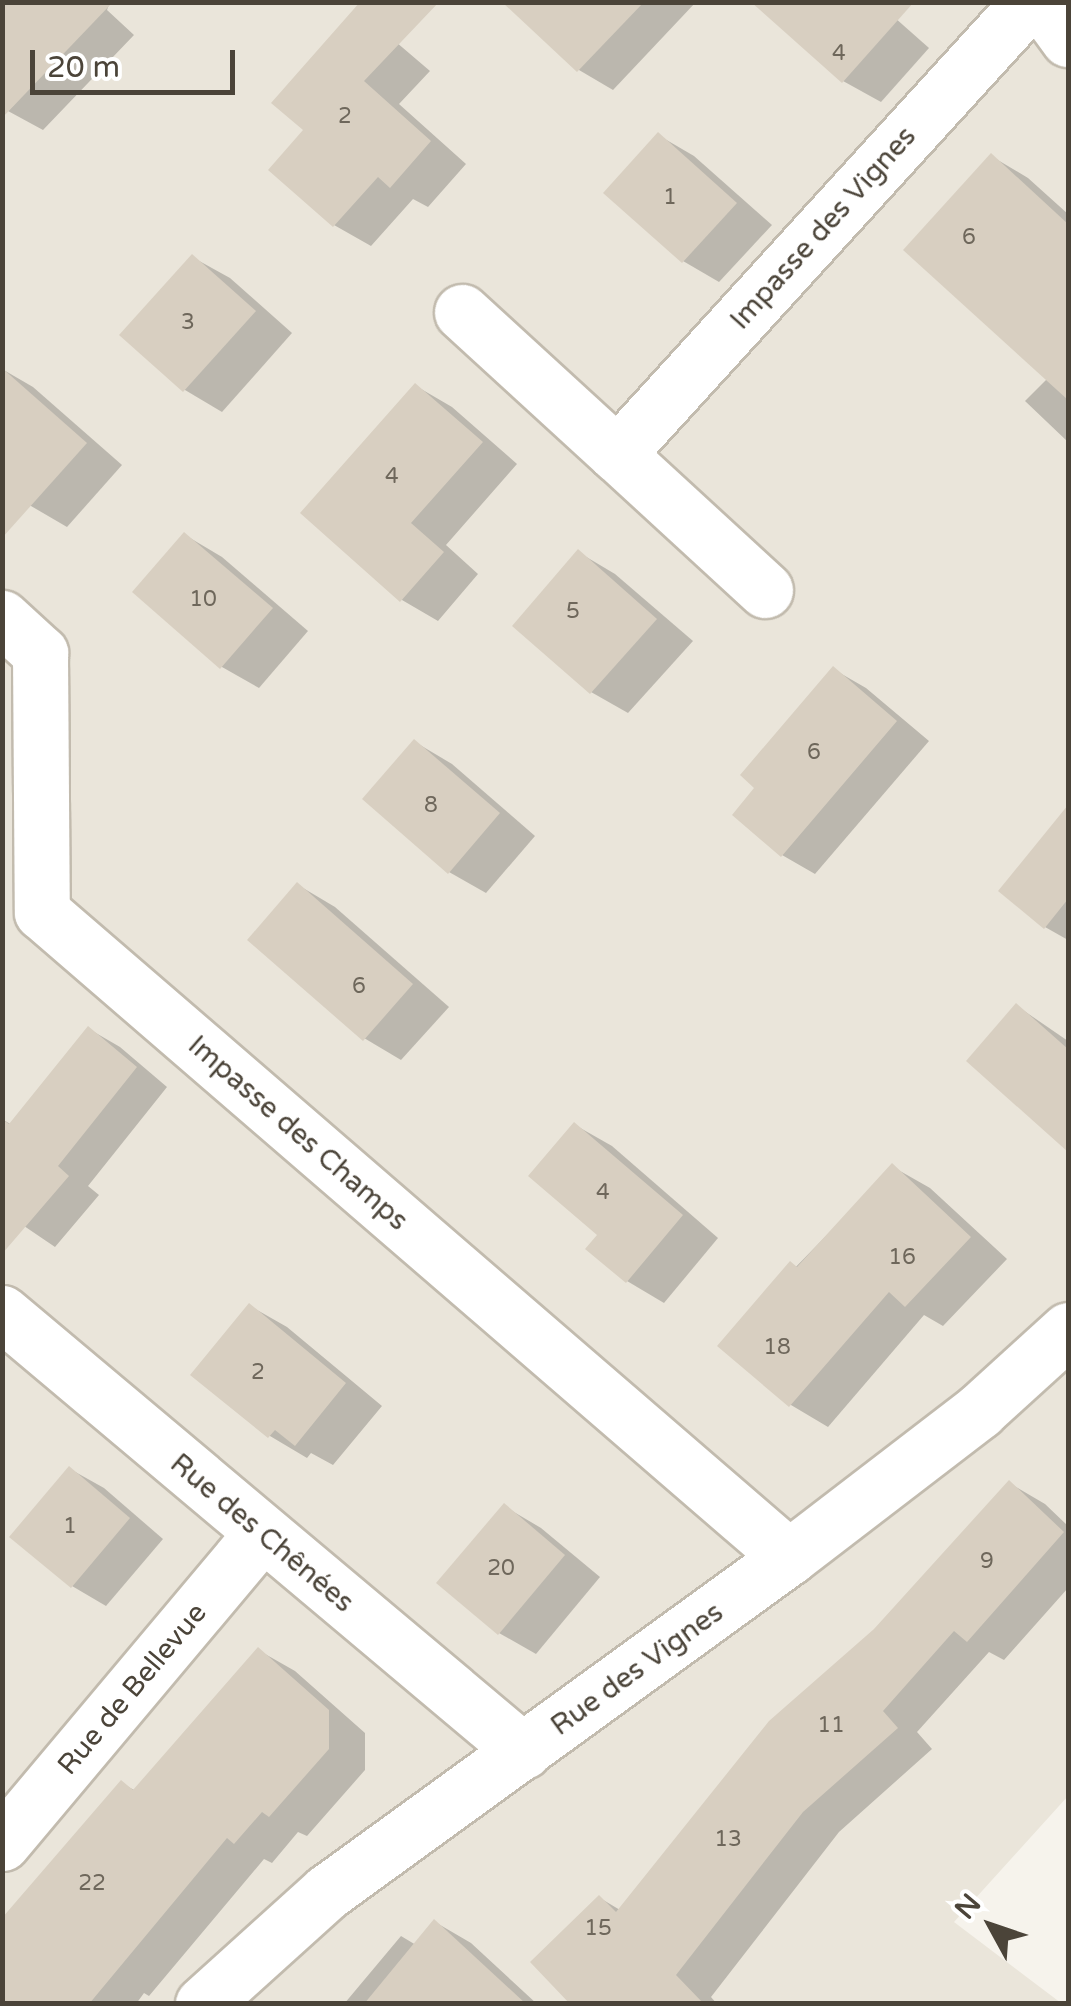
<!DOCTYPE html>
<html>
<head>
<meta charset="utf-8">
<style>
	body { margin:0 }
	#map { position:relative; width:1071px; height:2006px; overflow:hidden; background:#f6f3ec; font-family:"Varela Round",sans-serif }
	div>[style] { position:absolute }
	.residential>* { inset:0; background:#eae5da }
	.shadow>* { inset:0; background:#0003 }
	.building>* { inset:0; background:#d8cfc1 }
	.roads { filter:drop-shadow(2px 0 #c2bbae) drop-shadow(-2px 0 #c2bbae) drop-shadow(0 2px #c2bbae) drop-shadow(0 -2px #c2bbae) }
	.street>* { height:55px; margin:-27.5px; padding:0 27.5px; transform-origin:27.5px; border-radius:27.5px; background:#fff }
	span { translate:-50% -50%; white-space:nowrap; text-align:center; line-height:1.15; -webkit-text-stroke:10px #fff; paint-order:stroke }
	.number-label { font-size:22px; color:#6e675b }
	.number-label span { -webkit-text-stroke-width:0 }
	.street-label { font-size:28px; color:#4b4439 }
	.frame { position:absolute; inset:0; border:5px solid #4b4439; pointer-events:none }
	.north { position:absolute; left:941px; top:1876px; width:100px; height:100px; -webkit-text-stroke:8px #fff; paint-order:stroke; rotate:310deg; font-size:28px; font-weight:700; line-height:40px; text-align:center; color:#4b4439 }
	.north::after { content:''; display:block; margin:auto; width:35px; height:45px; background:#4b4439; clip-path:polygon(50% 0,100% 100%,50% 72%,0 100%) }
	.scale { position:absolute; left:30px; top:50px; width:205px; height:45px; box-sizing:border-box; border:5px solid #4b4439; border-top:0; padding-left:12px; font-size:30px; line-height:35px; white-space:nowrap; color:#4b4439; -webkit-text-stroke:8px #fff; paint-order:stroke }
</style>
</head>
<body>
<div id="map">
	<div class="residential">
		<div style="clip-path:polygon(3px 3px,1068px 3px,1068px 1796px,954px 1922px,1061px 2003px,3px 2004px)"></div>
	</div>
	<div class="shadow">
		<div style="clip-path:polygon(110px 2px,107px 10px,134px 35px,43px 130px,8px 111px)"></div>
		<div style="clip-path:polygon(505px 2px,696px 2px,613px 90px,579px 70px)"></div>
		<div style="clip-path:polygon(877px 2px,929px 48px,881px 102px,843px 81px)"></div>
		<div style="clip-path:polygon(389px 36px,430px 71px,399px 104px,466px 164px,428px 207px,413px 199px,371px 246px,334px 225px,272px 170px)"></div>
		<div style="clip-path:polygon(658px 135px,694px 156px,772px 225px,719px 282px,683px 261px)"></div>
		<div style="clip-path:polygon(991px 156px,1028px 178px,1068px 214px,1068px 442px,1025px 401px,1048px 378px)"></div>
		<div style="clip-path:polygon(192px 257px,230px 278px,292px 333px,222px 412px,185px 390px,122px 335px)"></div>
		<div style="clip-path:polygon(2px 369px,33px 387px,122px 465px,67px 527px,31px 506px,2px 481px)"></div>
		<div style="clip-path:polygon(416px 386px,452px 407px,517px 464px,446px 545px,478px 574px,438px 621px,402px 600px)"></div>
		<div style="clip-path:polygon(185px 535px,222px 557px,308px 631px,259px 688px,222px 667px)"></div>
		<div style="clip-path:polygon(578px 552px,615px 574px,693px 641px,628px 713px,591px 692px)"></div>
		<div style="clip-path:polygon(833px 669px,866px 688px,929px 741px,815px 874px,782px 855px,735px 815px,758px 787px)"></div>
		<div style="clip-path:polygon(415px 742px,452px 764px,535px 836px,486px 893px,449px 872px)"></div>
		<div style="clip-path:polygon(1056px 824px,1068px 831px,1068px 940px,1045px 927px)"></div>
		<div style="clip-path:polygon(298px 885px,335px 907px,449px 1007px,401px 1060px,364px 1038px)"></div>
		<div style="clip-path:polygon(1017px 1006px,1068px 1041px,1068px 1145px,1058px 1140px)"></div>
		<div style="clip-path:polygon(89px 1029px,120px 1047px,167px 1087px,88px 1186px,99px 1195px,55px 1247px,2px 1211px,2px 1119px,12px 1125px)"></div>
		<div style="clip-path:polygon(575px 1125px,612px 1146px,718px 1238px,664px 1303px,627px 1281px,601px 1235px)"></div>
		<div style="clip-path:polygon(893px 1167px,930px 1188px,1007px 1259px,943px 1326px,924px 1315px,828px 1427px,791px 1405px,720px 1345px)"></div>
		<div style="clip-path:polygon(250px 1306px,287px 1327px,382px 1406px,333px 1465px,311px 1453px,307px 1458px,270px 1436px,194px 1374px)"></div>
		<div style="clip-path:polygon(70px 1469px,104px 1488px,163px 1539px,106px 1606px,72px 1586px)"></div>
		<div style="clip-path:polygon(1009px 1483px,1045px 1504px,1068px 1526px,1068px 1588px,1004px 1660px,989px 1652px,917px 1732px,932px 1749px,839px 1832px,711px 1997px,717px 2004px,573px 2004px,600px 1898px,620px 1910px)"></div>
		<div style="clip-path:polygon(504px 1506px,541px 1528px,600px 1577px,536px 1654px,499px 1633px)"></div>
		<div style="clip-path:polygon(258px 1650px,295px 1671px,365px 1733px,365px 1770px,307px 1836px,298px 1832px,272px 1863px,264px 1859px,149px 1996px,144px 1993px,136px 2004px,2px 2004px,121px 1783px,136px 1791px)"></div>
		<div style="clip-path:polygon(435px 1922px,471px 1943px,537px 2004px,344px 2004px,401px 1936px,416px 1945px)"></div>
	</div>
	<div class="building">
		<div style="clip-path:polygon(2px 2px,113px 2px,2px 118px)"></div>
		<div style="clip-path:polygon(360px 2px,439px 2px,364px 81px,431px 141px,390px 188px,378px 177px,333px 227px,268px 170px,303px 130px,271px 103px)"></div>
		<div style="clip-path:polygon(502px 2px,644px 2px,577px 72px)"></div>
		<div style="clip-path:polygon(751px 2px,914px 2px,842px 83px)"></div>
		<div style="clip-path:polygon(658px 132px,737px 203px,682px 263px,603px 193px)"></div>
		<div style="clip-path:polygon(991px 153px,1068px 224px,1068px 400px,903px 250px)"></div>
		<div style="clip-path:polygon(192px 254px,256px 311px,183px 392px,119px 335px)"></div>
		<div style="clip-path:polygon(2px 368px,87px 443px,2px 538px)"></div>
		<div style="clip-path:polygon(415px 383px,483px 442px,411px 523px,444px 552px,400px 602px,300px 513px)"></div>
		<div style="clip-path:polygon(184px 532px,273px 608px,220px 669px,132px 592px)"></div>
		<div style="clip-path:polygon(578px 549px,657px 619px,590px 694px,512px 626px)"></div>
		<div style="clip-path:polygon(833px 666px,897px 721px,781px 857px,732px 815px,754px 788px,740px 775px)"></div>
		<div style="clip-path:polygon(414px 739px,500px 813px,448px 874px,362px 799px)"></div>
		<div style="clip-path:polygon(1068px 805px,1068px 899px,1044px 929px,998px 891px)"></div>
		<div style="clip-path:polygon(297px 882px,413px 984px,363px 1041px,247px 940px)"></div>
		<div style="clip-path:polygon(1016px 1003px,1068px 1049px,1068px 1152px,966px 1061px)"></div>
		<div style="clip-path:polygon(88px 1026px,137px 1067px,58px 1166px,69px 1176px,2px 1254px,2px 1119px,9px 1124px)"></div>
		<div style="clip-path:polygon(574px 1122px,683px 1215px,626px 1283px,585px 1249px,597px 1235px,528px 1176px)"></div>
		<div style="clip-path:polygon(892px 1163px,971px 1237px,905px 1307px,889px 1292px,789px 1407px,717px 1346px,790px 1261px,797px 1267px)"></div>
		<div style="clip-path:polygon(249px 1303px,346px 1383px,295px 1446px,275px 1430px,268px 1438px,190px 1375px)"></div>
		<div style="clip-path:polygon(69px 1466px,130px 1518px,71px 1588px,9px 1537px)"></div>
		<div style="clip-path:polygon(1009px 1480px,1064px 1532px,967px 1642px,954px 1631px,883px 1711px,898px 1728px,803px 1812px,676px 1975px,704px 2004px,570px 2004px,530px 1962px,599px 1895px,616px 1912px,769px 1721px,874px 1629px)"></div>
		<div style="clip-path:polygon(504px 1503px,565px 1555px,498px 1635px,436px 1583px)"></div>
		<div style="clip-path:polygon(258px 1647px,329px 1710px,329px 1749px,269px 1817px,262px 1812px,234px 1844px,227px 1838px,89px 2004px,2px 2004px,2px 1918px,121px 1780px,133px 1790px)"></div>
		<div style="clip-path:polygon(434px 1919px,526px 2004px,364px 2004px)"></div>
	</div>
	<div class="roads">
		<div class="street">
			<div style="left:1041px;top:2px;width:46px;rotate:53.9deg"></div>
			<div style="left:462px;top:312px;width:210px;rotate:42.5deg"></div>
			<div style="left:765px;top:590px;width:201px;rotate:-137.4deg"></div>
			<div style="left:617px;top:454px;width:612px;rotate:-47.65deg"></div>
			<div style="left:2px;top:618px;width:52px;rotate:42.6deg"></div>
			<div style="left:40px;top:653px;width:259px;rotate:89.6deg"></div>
			<div style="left:42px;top:912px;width:987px;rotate:40.81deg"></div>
			<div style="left:2px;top:1313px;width:681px;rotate:40.05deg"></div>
			<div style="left:2px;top:1843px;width:403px;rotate:-50deg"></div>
			<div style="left:203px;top:2004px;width:167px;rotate:-42.1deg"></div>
			<div style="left:327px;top:1892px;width:571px;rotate:-35.95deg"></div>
			<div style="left:789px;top:1557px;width:240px;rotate:-37.5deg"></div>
			<div style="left:979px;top:1411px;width:120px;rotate:-42.3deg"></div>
		</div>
	</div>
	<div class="number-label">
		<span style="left:839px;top:54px">4</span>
		<span style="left:345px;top:117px">2</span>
		<span style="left:670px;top:198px">1</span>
		<span style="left:969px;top:238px">6</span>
		<span style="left:188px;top:323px">3</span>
		<span style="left:392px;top:477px">4</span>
		<span style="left:203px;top:600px">10</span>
		<span style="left:573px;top:612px">5</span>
		<span style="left:814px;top:753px">6</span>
		<span style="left:431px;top:806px">8</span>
		<span style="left:359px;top:987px">6</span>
		<span style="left:603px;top:1193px">4</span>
		<span style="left:902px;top:1258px">16</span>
		<span style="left:777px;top:1348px">18</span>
		<span style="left:258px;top:1373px">2</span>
		<span style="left:70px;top:1527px">1</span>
		<span style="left:987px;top:1562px">9</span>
		<span style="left:501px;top:1569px">20</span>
		<span style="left:831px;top:1726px">11</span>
		<span style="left:728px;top:1840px">13</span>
		<span style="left:92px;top:1884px">22</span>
		<span style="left:598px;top:1929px">15</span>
	</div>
	<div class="street-label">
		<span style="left:823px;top:228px;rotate:-48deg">Impasse des Vignes</span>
		<span style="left:298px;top:1133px;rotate:41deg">Impasse des Champs</span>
		<span style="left:262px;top:1533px;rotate:40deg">Rue des Chênées</span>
		<span style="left:637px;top:1669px;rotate:-36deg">Rue des Vignes</span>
		<span style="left:132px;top:1689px;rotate:-50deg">Rue de Bellevue</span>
	</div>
	<div class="frame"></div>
	<div class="north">N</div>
	<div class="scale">20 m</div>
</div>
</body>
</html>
